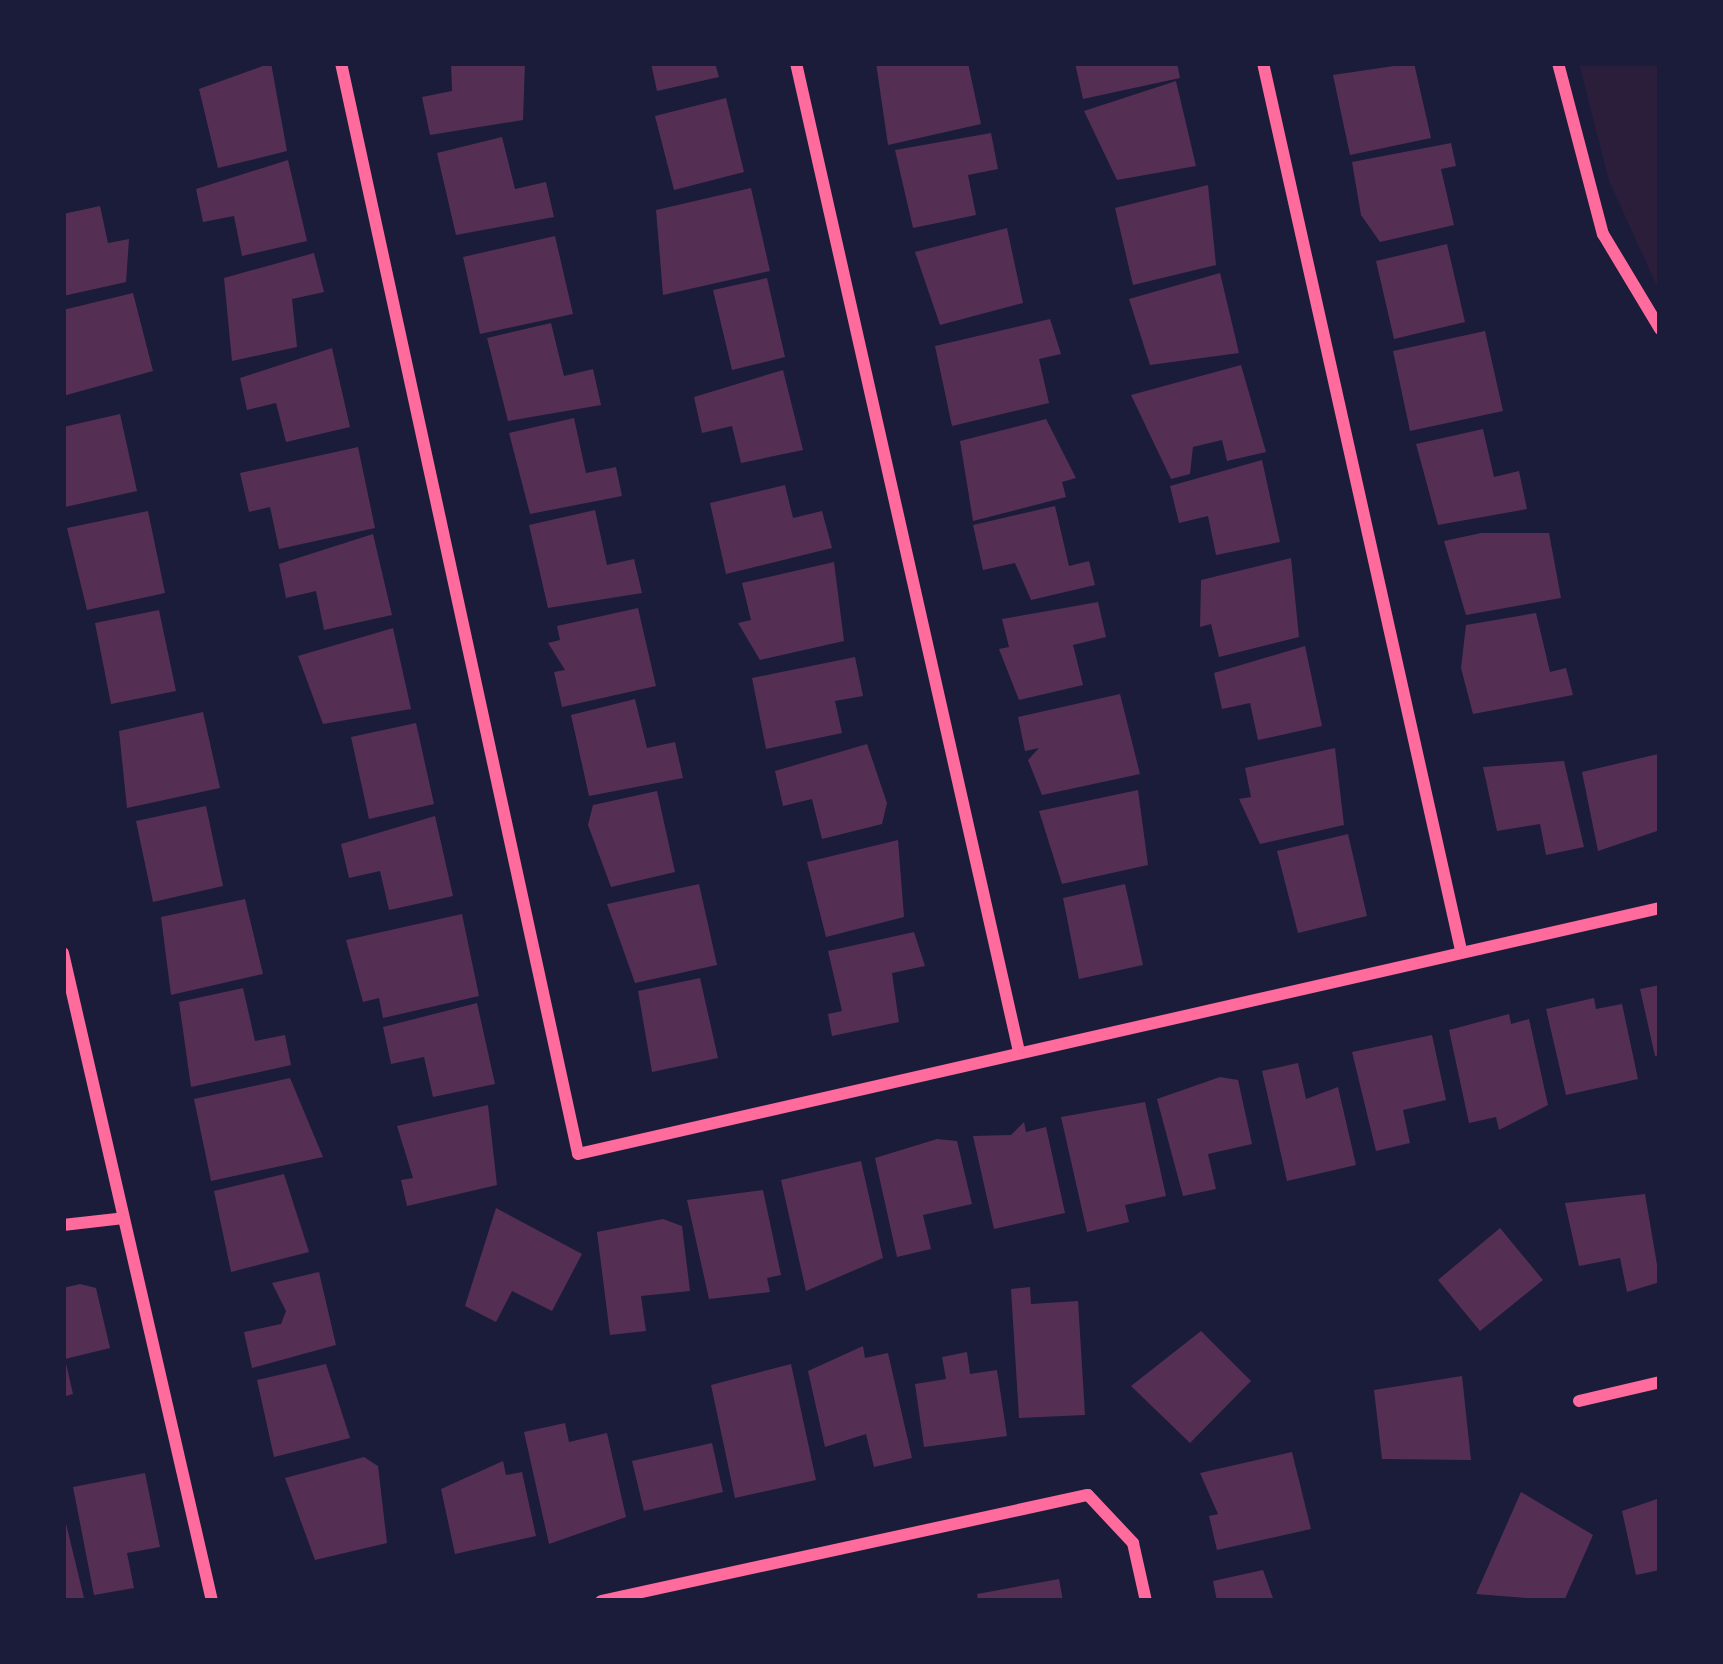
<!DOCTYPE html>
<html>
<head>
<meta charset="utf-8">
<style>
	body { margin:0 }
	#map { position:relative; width:1723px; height:1664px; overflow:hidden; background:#1b1b3a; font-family:Commissioner,sans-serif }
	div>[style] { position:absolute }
	.green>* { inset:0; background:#2a1e3b }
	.building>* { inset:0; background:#542f53 }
	.minor>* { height:12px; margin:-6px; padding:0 6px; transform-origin:6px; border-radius:6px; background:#ff6b9d }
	span { translate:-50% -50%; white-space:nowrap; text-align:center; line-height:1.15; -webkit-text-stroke:12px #1b1b3a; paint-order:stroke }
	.frame { position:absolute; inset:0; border:66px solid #1b1b3a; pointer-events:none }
</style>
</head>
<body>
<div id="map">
	<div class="green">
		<div style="clip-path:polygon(1579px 63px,1660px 63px,1660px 293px,1609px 181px)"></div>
	</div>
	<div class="building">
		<div style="clip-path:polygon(271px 63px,287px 151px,218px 168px,199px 89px)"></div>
		<div style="clip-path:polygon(451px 63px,525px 63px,523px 120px,430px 135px,422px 97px,452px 91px)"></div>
		<div style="clip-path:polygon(651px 63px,715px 63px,719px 77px,657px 91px)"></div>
		<div style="clip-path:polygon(876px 63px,968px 63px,981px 124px,888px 145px)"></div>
		<div style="clip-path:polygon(1075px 63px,1177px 63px,1180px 78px,1083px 99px)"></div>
		<div style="clip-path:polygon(1414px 63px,1431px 138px,1350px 155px,1333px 75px)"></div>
		<div style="clip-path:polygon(1176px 81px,1196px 166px,1117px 180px,1084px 111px)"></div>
		<div style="clip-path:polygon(726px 98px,744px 172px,674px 190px,655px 116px)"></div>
		<div style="clip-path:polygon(991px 133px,998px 169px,968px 175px,976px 215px,913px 228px,895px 150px)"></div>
		<div style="clip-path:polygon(502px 137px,515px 189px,546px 182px,554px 217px,456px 235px,437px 153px)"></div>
		<div style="clip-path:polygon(1451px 143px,1456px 166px,1441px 169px,1454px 225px,1380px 242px,1361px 215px,1352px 162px)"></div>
		<div style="clip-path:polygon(288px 160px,307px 241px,242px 256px,234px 216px,203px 222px,196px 189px)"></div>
		<div style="clip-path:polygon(1208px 185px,1216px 265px,1133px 285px,1115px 208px)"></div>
		<div style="clip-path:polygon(751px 188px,770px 271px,663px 295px,656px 210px)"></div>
		<div style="clip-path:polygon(100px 206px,108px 243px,129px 239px,126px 282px,63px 296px,63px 214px)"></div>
		<div style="clip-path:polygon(1007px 228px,1023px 303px,940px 325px,915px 252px)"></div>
		<div style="clip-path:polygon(555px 236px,573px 314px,480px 334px,463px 257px)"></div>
		<div style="clip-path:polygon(1447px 244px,1465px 322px,1394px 339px,1376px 261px)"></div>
		<div style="clip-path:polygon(314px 253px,324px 292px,292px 299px,297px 347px,232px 361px,224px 278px)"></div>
		<div style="clip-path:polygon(1220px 273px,1239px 353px,1150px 365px,1129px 299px)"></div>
		<div style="clip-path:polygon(767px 278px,785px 357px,732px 370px,713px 290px)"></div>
		<div style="clip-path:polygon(133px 293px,153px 371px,63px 396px,63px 310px)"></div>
		<div style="clip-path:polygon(1050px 319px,1061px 354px,1039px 359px,1049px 403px,952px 426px,935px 346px)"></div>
		<div style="clip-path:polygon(551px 323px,564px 376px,593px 369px,601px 405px,508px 421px,487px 338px)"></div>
		<div style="clip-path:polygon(1485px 331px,1503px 411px,1410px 431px,1393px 351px)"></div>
		<div style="clip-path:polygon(332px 348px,350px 427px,286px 442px,276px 403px,247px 410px,240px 378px)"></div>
		<div style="clip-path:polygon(1241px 365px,1266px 452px,1227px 461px,1222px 440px,1193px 447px,1190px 474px,1171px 479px,1131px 395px)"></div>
		<div style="clip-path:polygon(783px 370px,803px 450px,741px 463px,732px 426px,702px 433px,694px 397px)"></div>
		<div style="clip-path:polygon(120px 414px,137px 491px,65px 507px,63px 427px)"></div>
		<div style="clip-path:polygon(574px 418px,586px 473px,616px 467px,622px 496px,530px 514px,509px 433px)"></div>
		<div style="clip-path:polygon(1046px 419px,1076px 478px,1062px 482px,1066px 497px,973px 521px,960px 441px)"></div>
		<div style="clip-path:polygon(1483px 429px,1494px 477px,1519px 471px,1527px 509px,1438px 525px,1416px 444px)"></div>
		<div style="clip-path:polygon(358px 447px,375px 528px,279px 549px,270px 507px,249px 512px,240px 473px)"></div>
		<div style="clip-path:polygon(1262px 460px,1280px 542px,1216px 555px,1208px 516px,1179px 523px,1170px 486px)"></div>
		<div style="clip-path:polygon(785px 485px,793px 518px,822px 511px,832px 548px,726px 574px,710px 503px)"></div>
		<div style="clip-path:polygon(1055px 506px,1069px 566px,1089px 561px,1095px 585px,1031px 600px,1015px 563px,983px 570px,973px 525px)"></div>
		<div style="clip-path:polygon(595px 510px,607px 565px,634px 559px,642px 593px,548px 608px,529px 525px)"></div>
		<div style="clip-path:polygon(148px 511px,165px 593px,87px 610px,67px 528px)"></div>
		<div style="clip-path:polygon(1481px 533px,1549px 533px,1561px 598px,1466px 615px,1444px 541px)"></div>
		<div style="clip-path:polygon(373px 534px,392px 615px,324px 630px,316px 591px,286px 598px,279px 564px)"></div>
		<div style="clip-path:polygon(1291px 558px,1299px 637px,1219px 657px,1211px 624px,1200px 627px,1201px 580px)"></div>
		<div style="clip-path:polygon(834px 562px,844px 641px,760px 660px,738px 623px,751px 620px,742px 583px)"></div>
		<div style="clip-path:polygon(1098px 602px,1106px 637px,1073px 645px,1083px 685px,1019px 700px,999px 649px,1009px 647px,1002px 619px)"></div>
		<div style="clip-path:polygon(638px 608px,656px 686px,562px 707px,554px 672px,565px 670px,548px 643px,560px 640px,557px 626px)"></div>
		<div style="clip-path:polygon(159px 610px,176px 691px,111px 704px,95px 623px)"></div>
		<div style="clip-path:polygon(1536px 613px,1550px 672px,1566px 668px,1573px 695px,1473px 714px,1461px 668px,1466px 625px)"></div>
		<div style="clip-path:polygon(393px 628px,411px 709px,323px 724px,298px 656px)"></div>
		<div style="clip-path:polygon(1305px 646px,1322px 726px,1258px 740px,1250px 703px,1222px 709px,1214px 673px)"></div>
		<div style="clip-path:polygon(855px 657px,863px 696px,835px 701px,842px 733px,766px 749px,752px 678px)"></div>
		<div style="clip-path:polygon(1120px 694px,1140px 774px,1042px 795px,1028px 760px,1039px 748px,1025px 751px,1018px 717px)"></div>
		<div style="clip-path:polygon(635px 699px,647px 748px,675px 742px,683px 778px,589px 796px,571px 715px)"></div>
		<div style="clip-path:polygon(203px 712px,220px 788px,127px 808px,119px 731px)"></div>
		<div style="clip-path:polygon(416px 723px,434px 804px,369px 819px,351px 737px)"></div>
		<div style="clip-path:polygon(867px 744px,887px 803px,882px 824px,822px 839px,812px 799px,783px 806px,775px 771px)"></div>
		<div style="clip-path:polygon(1335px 748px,1344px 825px,1260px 844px,1239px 799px,1251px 797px,1245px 768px)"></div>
		<div style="clip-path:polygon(1658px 754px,1660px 830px,1598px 851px,1582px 772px)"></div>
		<div style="clip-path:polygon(1564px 761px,1584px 847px,1546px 855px,1540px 824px,1497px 831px,1483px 767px)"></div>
		<div style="clip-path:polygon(1138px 790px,1148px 865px,1062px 884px,1039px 811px)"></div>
		<div style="clip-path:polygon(657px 791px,675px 872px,611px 887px,588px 825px,593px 805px)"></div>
		<div style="clip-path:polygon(206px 806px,223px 886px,153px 902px,136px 821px)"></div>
		<div style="clip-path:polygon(435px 816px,453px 896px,389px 910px,380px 871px,349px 878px,341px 844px)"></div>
		<div style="clip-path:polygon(1348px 834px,1367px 916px,1298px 933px,1277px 851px)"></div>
		<div style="clip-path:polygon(898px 840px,904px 917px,826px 937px,807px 862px)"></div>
		<div style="clip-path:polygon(699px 884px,717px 965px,635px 983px,607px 904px)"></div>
		<div style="clip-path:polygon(1125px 884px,1143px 965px,1079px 979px,1063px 898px)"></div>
		<div style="clip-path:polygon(245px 899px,263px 974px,171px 995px,161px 917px)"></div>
		<div style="clip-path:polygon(462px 914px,479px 996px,383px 1018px,379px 998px,363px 1002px,346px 940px)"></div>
		<div style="clip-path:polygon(914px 932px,925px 966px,892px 973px,899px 1022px,832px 1036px,828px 1014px,842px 1011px,828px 951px)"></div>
		<div style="clip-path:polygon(700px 978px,718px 1058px,652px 1072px,638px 991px)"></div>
		<div style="clip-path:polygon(1660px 985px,1660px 1055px,1655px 1056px,1640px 989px)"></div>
		<div style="clip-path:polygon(243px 988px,255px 1041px,285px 1035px,291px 1065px,191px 1087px,179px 1002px)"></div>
		<div style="clip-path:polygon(1594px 998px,1596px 1009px,1622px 1004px,1638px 1079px,1566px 1095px,1546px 1009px)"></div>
		<div style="clip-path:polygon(477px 1003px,495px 1084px,433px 1097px,424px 1057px,391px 1064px,383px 1027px)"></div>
		<div style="clip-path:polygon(1509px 1014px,1511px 1024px,1529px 1019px,1548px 1105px,1499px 1130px,1496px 1117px,1469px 1123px,1449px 1030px)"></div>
		<div style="clip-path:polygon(1432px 1035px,1446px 1100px,1403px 1110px,1410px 1143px,1376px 1151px,1352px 1052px)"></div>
		<div style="clip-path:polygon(1298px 1063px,1306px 1099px,1338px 1087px,1356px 1165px,1287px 1181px,1262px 1071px)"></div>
		<div style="clip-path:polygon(1220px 1077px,1238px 1080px,1252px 1144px,1208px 1154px,1216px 1189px,1183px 1196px,1157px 1099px)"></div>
		<div style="clip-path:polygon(290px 1078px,323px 1157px,211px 1181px,194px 1099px)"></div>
		<div style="clip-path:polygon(1145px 1102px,1166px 1196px,1125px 1205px,1129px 1222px,1087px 1232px,1061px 1117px)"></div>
		<div style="clip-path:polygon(488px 1105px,497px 1185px,407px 1206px,401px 1180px,413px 1178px,397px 1126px)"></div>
		<div style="clip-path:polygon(1024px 1122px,1026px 1132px,1046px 1127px,1065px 1213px,994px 1229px,973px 1136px,1011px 1135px)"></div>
		<div style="clip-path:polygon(937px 1139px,957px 1141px,972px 1204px,923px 1215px,931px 1249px,897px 1257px,875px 1158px)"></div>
		<div style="clip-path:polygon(861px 1161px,883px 1258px,806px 1291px,781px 1180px)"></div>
		<div style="clip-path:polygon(284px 1174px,309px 1252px,231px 1272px,214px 1191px)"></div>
		<div style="clip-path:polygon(763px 1190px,781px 1275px,767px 1278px,770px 1292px,709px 1299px,687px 1200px)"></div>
		<div style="clip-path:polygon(1645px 1194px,1660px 1282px,1627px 1292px,1620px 1258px,1579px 1266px,1565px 1203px)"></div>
		<div style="clip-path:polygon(496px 1208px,582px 1254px,552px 1311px,512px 1291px,496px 1322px,465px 1306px)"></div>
		<div style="clip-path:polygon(663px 1219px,682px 1226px,690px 1291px,641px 1296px,646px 1331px,610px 1335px,597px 1232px)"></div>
		<div style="clip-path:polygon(1500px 1228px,1543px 1280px,1480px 1331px,1438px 1280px)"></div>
		<div style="clip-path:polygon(319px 1272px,336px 1345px,252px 1368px,244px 1332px,281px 1324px,286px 1311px,272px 1283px)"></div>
		<div style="clip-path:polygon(80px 1284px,96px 1288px,110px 1348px,65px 1359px,73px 1394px,63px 1397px,63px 1288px)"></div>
		<div style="clip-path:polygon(1030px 1287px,1031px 1304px,1078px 1301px,1085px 1415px,1019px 1418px,1011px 1289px)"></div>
		<div style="clip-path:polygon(1201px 1331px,1251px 1381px,1190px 1443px,1131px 1386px)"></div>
		<div style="clip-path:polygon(863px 1346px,865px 1358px,888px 1353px,912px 1458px,874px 1467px,866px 1434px,825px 1447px,808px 1371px)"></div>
		<div style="clip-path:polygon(967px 1352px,970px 1374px,997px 1370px,1007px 1436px,924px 1447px,915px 1384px,946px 1379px,942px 1357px)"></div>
		<div style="clip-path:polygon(326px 1364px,350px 1438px,274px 1457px,257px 1380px)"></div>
		<div style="clip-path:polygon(791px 1364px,816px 1480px,735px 1498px,711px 1385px)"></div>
		<div style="clip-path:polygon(1462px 1376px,1471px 1460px,1382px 1459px,1374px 1390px)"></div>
		<div style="clip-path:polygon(565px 1423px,569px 1442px,607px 1433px,626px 1517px,549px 1544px,524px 1432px)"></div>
		<div style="clip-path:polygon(712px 1443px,723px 1492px,644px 1511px,632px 1461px)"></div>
		<div style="clip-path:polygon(1292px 1452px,1311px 1529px,1217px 1550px,1209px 1516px,1218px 1514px,1200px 1473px)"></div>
		<div style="clip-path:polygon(364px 1457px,378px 1466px,387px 1543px,315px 1560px,285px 1478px)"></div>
		<div style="clip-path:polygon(503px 1461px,506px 1475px,522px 1472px,536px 1536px,455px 1554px,441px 1489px)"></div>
		<div style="clip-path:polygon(145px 1473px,160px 1547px,127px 1553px,134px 1588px,94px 1595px,73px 1487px)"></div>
		<div style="clip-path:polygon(1521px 1492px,1593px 1535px,1564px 1601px,1476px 1594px)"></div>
		<div style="clip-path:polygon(1660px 1498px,1660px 1570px,1636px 1575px,1622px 1511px)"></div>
		<div style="clip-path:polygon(63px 1511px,84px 1598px,70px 1601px,63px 1601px)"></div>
		<div style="clip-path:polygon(1263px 1570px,1274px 1601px,1217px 1601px,1213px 1581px)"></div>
		<div style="clip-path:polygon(1059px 1579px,1063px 1601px,978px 1601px,977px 1594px)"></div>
	</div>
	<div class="minor">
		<div style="left:341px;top:63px;width:1116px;rotate:77.74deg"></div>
		<div style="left:578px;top:1154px;width:1110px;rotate:-12.81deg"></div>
		<div style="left:796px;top:63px;width:1014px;rotate:77.29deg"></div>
		<div style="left:1263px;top:63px;width:909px;rotate:77.42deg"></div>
		<div style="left:1558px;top:63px;width:177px;rotate:75.3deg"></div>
		<div style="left:1603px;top:234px;width:111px;rotate:59deg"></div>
		<div style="left:63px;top:953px;width:665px;rotate:77.05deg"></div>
		<div style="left:63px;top:1225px;width:61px;rotate:-6.5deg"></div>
		<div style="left:1579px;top:1401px;width:83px;rotate:-13.2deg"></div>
		<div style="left:601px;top:1601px;width:498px;rotate:-12.3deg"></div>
		<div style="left:1088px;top:1495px;width:66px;rotate:46.8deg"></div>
		<div style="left:1133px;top:1543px;width:59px;rotate:77.4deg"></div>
	</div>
	<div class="frame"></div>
</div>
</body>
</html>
